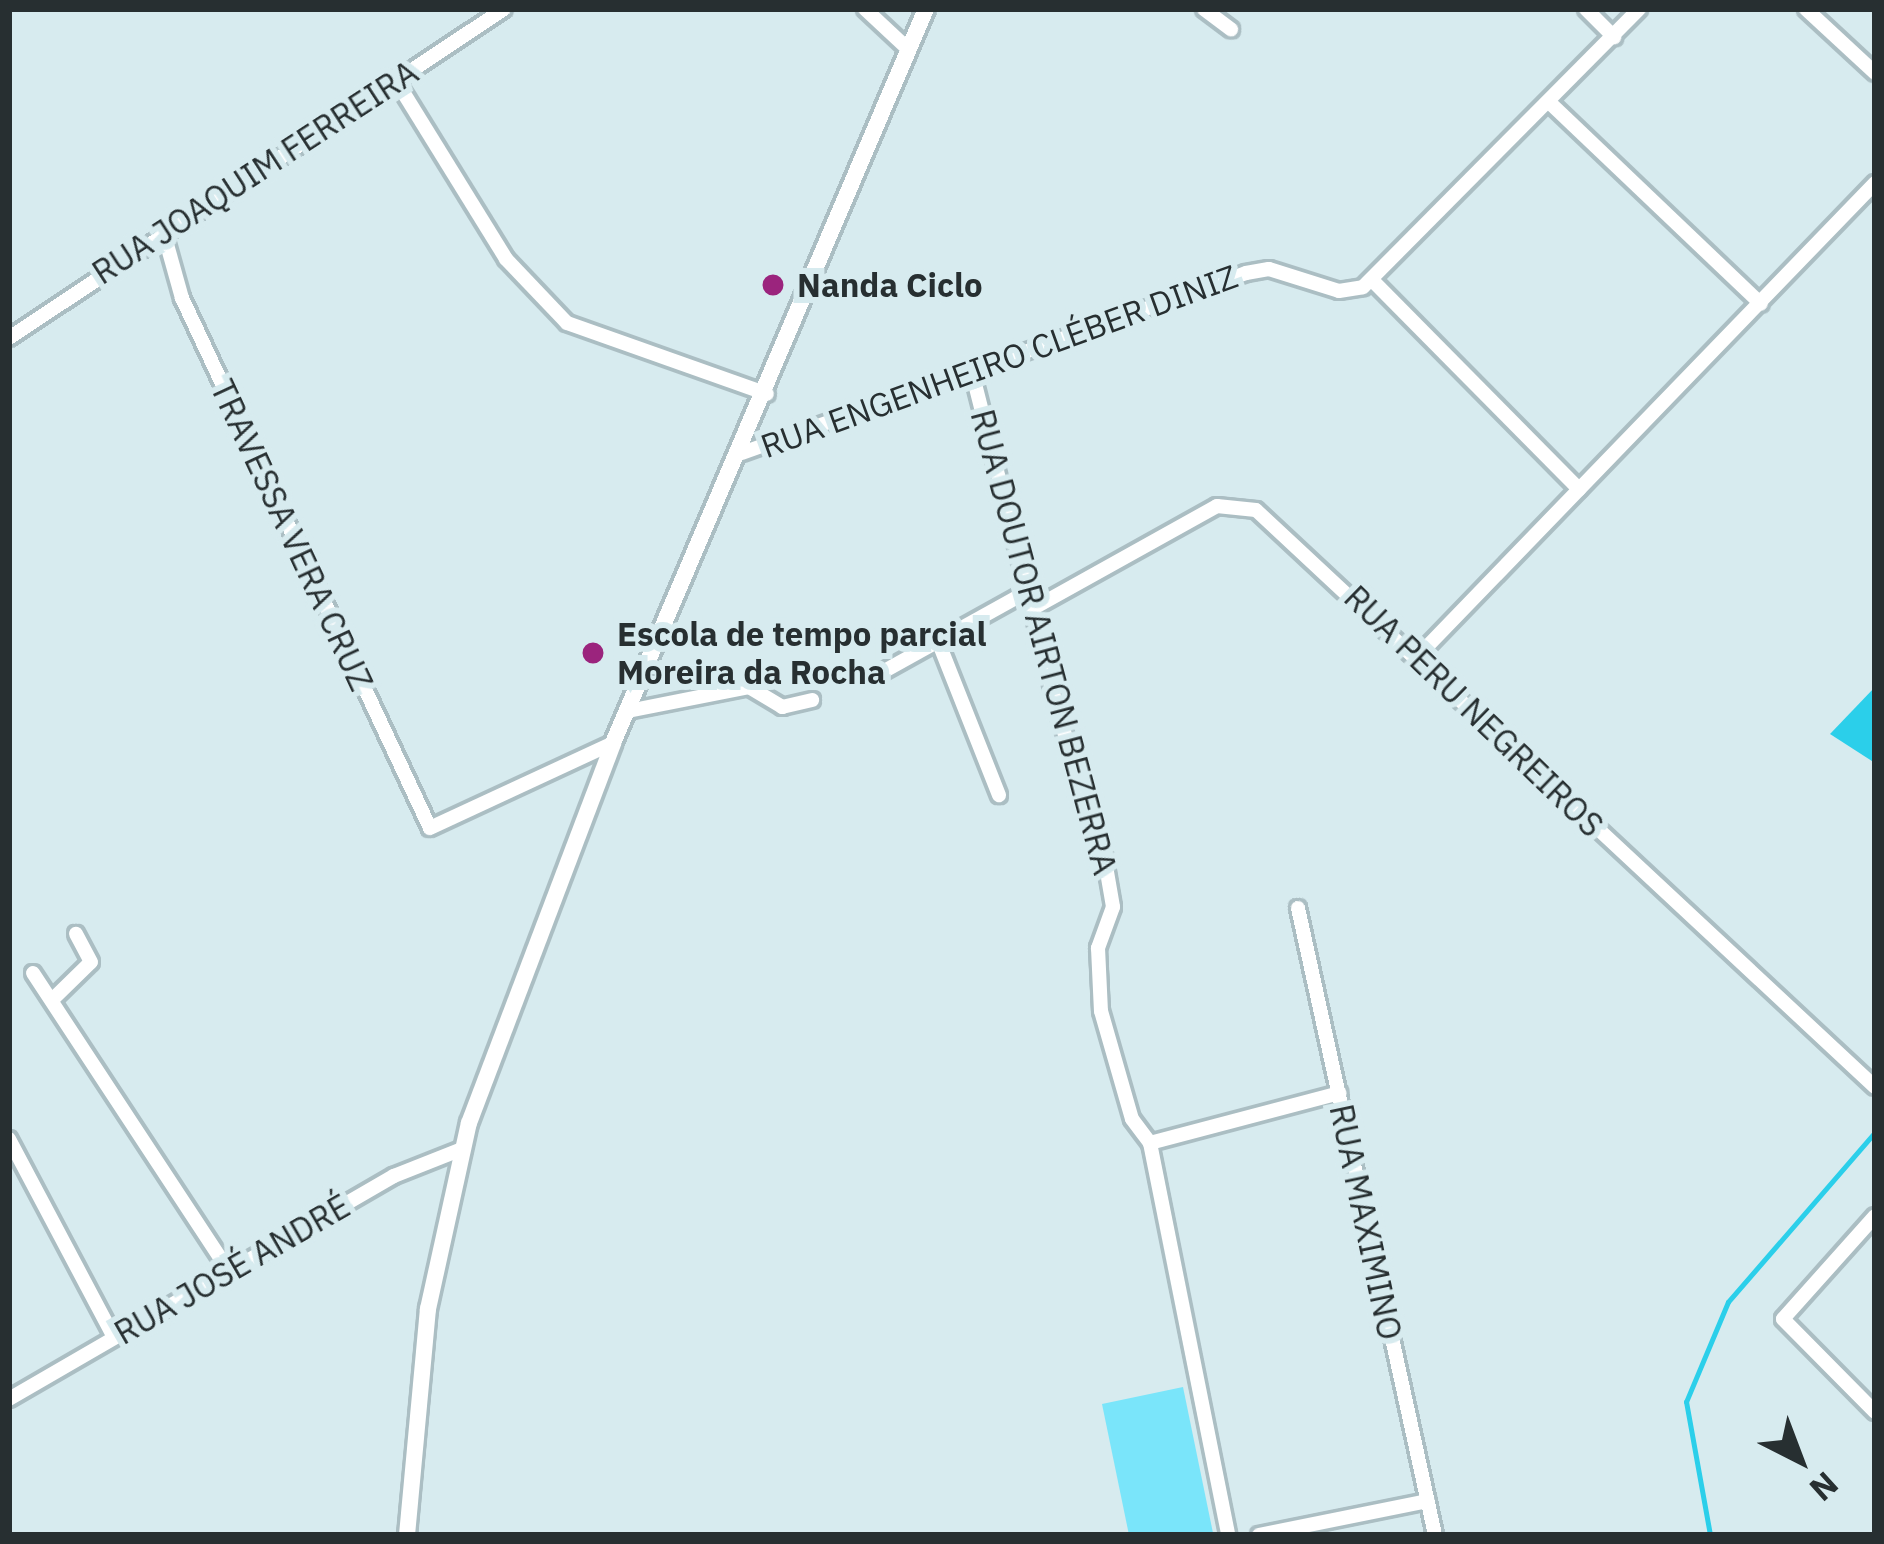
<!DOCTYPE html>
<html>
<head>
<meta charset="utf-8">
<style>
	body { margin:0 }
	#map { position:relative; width:1884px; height:1544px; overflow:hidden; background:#d7ebef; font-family:"IBM Plex Sans",sans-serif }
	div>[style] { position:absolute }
	.green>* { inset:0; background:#7ae5fa }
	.water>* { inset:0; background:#2bcfea }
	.stream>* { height:4.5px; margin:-2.25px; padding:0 2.25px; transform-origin:2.25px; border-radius:2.25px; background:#2bcfea }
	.roads { filter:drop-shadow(3px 0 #abbec3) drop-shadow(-3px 0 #abbec3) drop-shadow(0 3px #abbec3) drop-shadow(0 -3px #abbec3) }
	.minor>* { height:14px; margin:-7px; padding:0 7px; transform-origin:7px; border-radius:7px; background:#fff }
	.tertiary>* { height:16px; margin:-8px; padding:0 8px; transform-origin:8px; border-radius:8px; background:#fff }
	.dots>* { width:33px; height:33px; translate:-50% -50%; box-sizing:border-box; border:6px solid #d7ebef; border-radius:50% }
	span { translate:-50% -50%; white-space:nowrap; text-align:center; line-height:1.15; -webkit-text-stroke:12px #d7ebef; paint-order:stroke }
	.street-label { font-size:33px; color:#272f31 }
	.poi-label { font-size:33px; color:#272f31; font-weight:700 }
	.left { translate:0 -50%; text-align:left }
	.frame { position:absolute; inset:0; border:12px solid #272f31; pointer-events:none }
	.north { position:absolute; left:1740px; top:1400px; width:120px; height:120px; -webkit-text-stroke:9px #d7ebef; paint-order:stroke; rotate:138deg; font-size:33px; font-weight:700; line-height:48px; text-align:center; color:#272f31 }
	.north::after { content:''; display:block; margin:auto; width:42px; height:54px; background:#272f31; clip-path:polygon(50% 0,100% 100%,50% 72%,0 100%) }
</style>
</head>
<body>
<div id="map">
	<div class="green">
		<div style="clip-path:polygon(1183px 1387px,1213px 1533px,1129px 1535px,1102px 1404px)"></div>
	</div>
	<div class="water">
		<div style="clip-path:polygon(1875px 687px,1875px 763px,1830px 734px)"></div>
	</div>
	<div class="stream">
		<div style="left:1710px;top:1535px;width:135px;rotate:-100.2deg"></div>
		<div style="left:1686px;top:1402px;width:108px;rotate:-67.2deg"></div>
		<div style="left:1728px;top:1302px;width:225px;rotate:-49.1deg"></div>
	</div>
	<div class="roads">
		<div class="minor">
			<div style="left:865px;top:9px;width:60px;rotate:43deg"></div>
			<div style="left:1204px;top:9px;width:34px;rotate:37deg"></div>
			<div style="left:1586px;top:9px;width:40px;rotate:45deg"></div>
			<div style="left:1806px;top:9px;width:94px;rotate:42.8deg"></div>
			<div style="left:395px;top:79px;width:211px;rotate:58.3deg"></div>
			<div style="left:506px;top:259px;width:88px;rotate:46.4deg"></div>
			<div style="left:567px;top:323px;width:212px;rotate:19.5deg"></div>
			<div style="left:1550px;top:103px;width:291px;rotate:43.6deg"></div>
			<div style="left:163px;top:230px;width:71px;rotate:74.4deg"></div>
			<div style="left:182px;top:298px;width:585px;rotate:64.92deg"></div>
			<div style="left:430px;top:828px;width:202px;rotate:-24.9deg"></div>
			<div style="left:1373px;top:281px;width:293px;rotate:45.3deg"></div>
			<div style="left:9px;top:338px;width:594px;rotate:-33.61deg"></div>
			<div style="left:973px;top:376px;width:355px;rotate:75.8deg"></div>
			<div style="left:1060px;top:720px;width:130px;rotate:71.1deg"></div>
			<div style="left:1102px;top:843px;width:65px;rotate:80.2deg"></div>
			<div style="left:1113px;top:907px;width:44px;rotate:110.1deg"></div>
			<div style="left:1098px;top:948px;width:63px;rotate:87.3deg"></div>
			<div style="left:1101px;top:1011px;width:112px;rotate:74deg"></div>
			<div style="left:1132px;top:1119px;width:30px;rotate:53deg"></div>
			<div style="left:1150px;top:1143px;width:400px;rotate:78.7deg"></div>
			<div style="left:742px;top:453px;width:535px;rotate:-19.65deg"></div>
			<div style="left:1246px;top:273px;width:23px;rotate:-10deg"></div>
			<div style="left:1269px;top:269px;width:73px;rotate:17.4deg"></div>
			<div style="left:1339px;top:291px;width:24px;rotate:-9deg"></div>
			<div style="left:1363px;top:287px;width:392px;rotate:-45.2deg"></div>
			<div style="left:1032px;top:609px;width:212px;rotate:-29.1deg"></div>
			<div style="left:1217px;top:506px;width:39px;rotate:6deg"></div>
			<div style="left:1256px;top:510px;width:846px;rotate:42.99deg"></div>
			<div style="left:938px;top:641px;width:166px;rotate:68.4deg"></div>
			<div style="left:1417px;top:657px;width:659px;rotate:-45.98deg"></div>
			<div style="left:870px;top:679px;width:179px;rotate:-29.1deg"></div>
			<div style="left:628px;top:711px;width:123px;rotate:-11.2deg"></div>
			<div style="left:749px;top:687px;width:39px;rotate:31deg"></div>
			<div style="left:782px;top:707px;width:31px;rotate:-13deg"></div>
			<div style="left:1298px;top:908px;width:642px;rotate:77.67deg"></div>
			<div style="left:33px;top:973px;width:355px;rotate:56.7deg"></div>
			<div style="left:52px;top:1000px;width:54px;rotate:-44.3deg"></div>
			<div style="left:91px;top:962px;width:32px;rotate:-118deg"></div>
			<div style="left:9px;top:1139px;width:224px;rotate:62.1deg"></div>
			<div style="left:1150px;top:1143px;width:196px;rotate:-14.8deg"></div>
			<div style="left:1875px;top:1216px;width:138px;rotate:131.8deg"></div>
			<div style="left:1783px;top:1319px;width:131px;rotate:45.3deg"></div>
			<div style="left:9px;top:1399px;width:445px;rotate:-30.1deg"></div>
			<div style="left:394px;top:1176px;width:73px;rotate:-21.7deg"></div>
			<div style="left:1259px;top:1535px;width:172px;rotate:-11.4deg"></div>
		</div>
		<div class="tertiary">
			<div style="left:407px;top:1535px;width:227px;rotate:-84.7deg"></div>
			<div style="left:428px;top:1309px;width:190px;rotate:-77.6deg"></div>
			<div style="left:469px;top:1123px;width:406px;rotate:-69.2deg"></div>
			<div style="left:613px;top:743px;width:798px;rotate:-66.91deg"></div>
		</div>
	</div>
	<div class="dots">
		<div style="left:773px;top:285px;background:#9b247d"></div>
		<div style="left:593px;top:653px;background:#9b247d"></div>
	</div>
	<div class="street-label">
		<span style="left:255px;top:172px;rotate:-33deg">RUA JOAQUIM FERREIRA</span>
		<span style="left:999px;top:361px;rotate:-20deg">RUA ENGENHEIRO CLÉBER DINIZ</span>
		<span style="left:292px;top:535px;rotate:65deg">TRAVESSA VERA CRUZ</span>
		<span style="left:1044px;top:642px;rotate:75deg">RUA DOUTOR AIRTON BEZERRA</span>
		<span style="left:1474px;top:711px;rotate:44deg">RUA PERU NEGREIROS</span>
		<span style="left:1366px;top:1222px;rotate:78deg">RUA MAXIMINO</span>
		<span style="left:232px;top:1269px;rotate:-30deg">RUA JOSÉ ANDRÉ</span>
	</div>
	<div class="poi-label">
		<span class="left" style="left:797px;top:285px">Nanda Ciclo</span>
		<span class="left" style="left:617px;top:653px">Escola de tempo parcial<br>Moreira da Rocha</span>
	</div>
	<div class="frame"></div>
	<div class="north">N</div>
</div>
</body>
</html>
